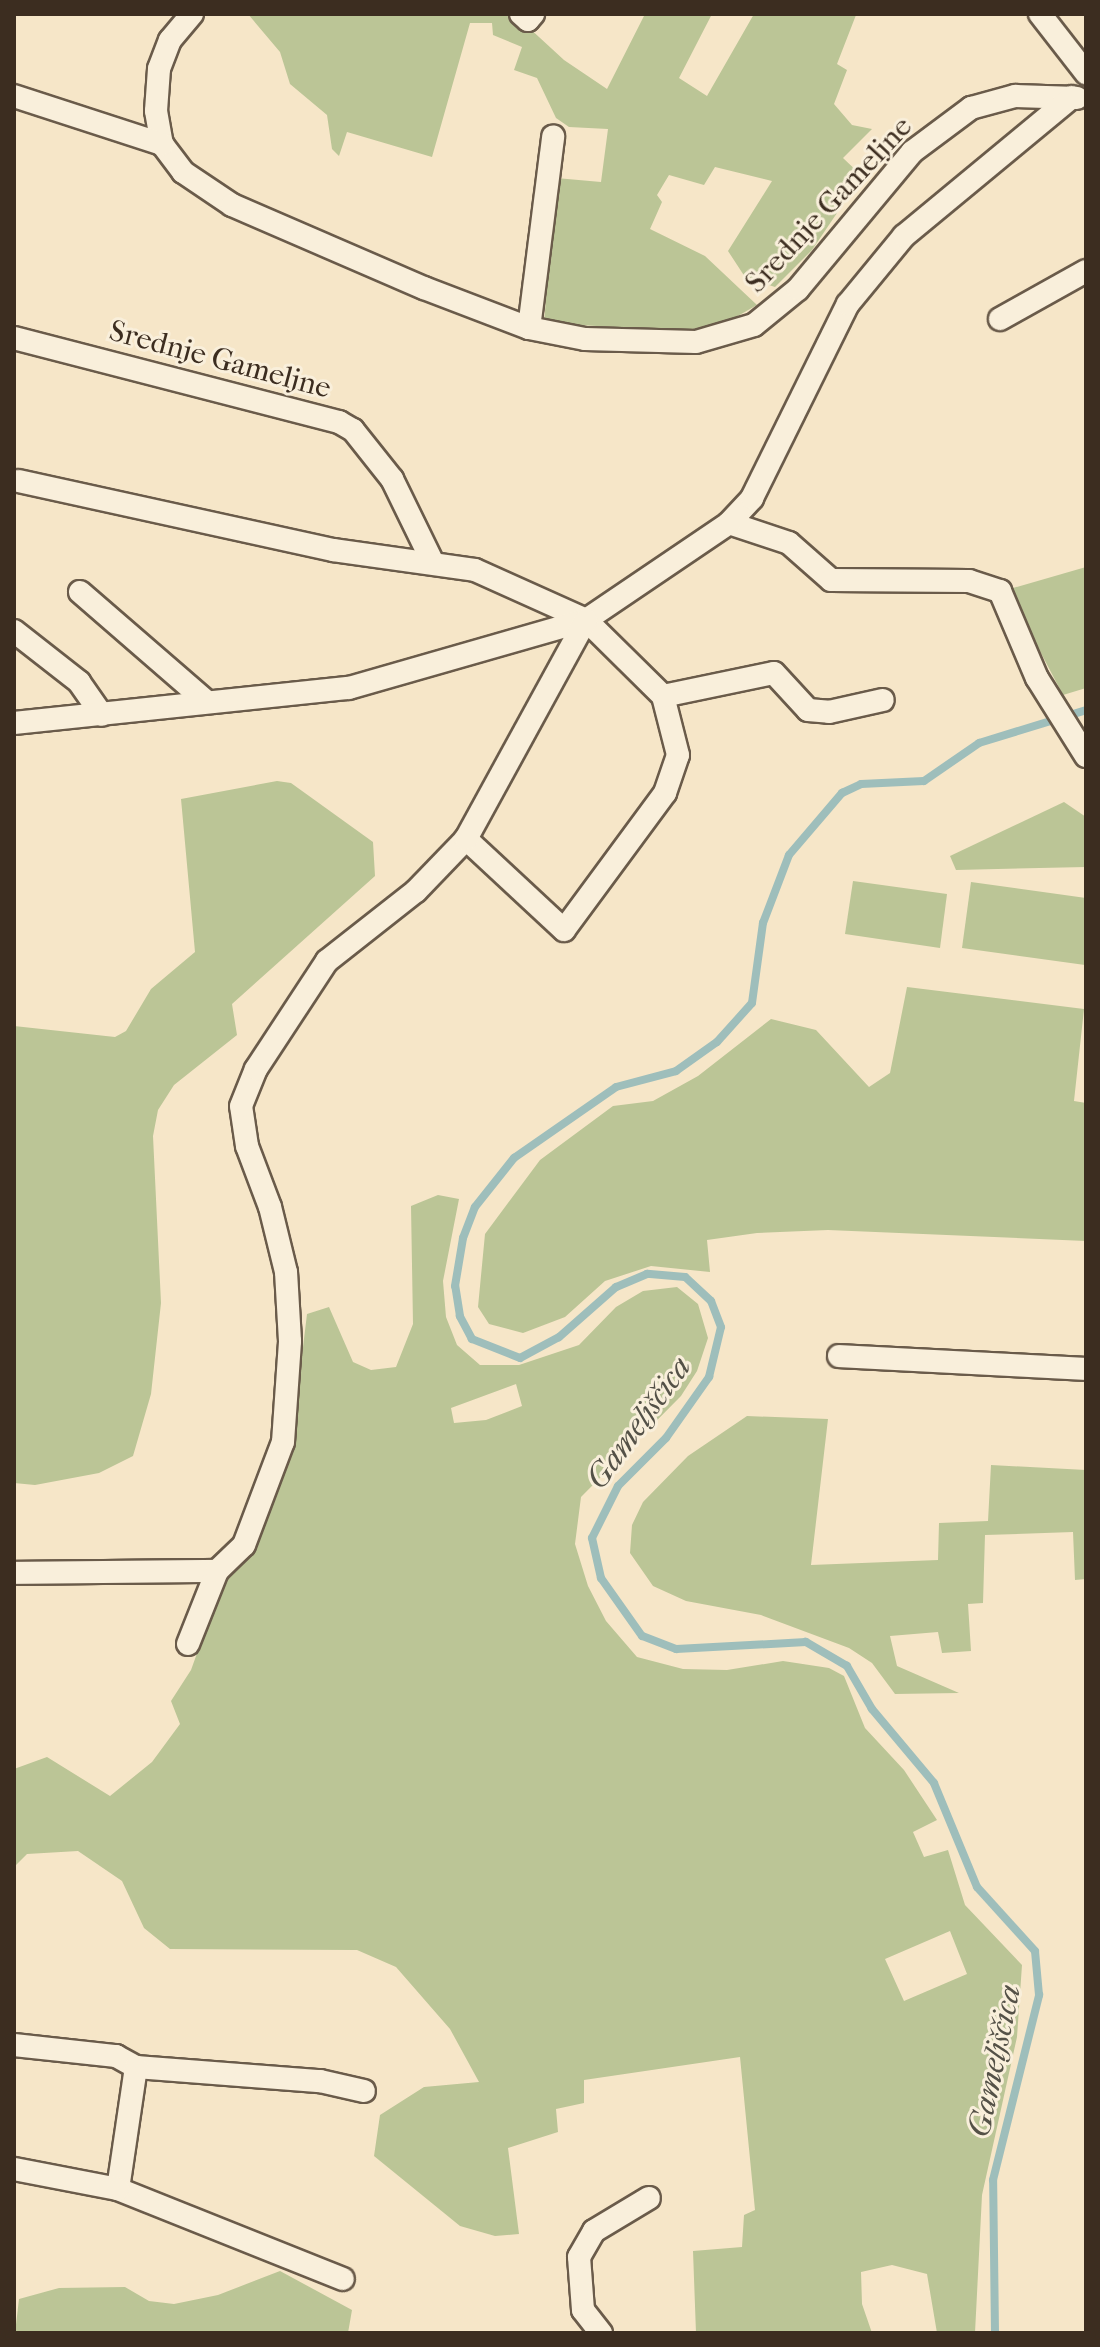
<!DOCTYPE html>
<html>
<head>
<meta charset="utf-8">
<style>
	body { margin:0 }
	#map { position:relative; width:1100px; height:2347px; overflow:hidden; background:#f6e6c8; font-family:"IM FELL French Canon",serif }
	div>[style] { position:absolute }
	.green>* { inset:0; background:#bbc596 }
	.stream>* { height:8px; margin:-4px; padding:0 4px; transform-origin:4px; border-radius:4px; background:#9ebebb }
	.roads { filter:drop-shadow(2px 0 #6a5b4a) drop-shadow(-2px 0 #6a5b4a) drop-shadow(0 2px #6a5b4a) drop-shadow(0 -2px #6a5b4a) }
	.street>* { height:22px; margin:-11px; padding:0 11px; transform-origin:11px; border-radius:11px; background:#f9efdb }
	span { translate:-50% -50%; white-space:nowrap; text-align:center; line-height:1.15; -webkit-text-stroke:6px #f9efdb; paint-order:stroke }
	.street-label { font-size:30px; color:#3c2d20 }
	.water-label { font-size:32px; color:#545147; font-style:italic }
	.frame { position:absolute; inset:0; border:16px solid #3c2d20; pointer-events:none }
</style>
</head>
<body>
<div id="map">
	<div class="green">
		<div style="clip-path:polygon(248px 14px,514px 14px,564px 60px,607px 89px,645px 14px,712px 14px,679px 78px,707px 96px,754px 14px,883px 14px,856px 15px,837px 64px,847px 70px,834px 104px,852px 125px,872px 129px,843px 158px,862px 176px,812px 250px,775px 287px,745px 277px,728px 251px,772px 181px,715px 167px,704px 185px,669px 175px,657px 195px,662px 202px,650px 229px,705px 256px,757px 305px,729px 321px,684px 331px,544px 323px,556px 178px,601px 182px,608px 129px,569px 127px,556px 118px,537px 78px,514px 70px,522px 47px,493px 35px,492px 23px,470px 23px,432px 157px,347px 132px,339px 156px,332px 149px,327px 115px,290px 84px,280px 52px)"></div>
		<div style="clip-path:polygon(1086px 567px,1086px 688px,1063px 695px,1011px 596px,1013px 588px)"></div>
		<div style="clip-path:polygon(277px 781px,291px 783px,373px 842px,375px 876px,232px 1004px,237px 1035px,174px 1085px,158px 1110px,153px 1136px,161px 1303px,151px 1394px,133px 1456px,99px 1473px,35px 1485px,14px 1483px,14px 1026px,115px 1037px,126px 1031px,151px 989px,195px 952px,181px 799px)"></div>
		<div style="clip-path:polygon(1064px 802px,1086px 817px,1086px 867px,956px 870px,950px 856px)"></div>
		<div style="clip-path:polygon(853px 881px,947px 894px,940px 948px,845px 934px)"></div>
		<div style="clip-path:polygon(971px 882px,1086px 898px,1085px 965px,962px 948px)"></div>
		<div style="clip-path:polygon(907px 987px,1084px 1009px,1074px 1101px,1086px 1103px,1086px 1241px,828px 1230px,757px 1233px,707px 1240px,710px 1272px,651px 1266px,605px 1281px,565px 1317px,523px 1333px,489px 1324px,478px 1307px,485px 1234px,540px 1160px,613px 1106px,653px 1101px,698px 1076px,771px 1019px,816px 1030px,869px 1087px,890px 1073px)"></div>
		<div style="clip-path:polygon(evenodd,438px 1195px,459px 1199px,443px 1281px,446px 1317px,457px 1345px,480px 1365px,519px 1365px,579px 1345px,616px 1307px,643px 1291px,677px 1287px,698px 1304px,708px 1338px,697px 1371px,681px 1396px,581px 1497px,575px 1544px,588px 1586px,606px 1621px,637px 1657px,683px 1669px,727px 1670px,783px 1661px,829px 1668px,844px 1676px,865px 1728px,904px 1770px,937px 1820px,913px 1832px,924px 1857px,948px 1850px,965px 1905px,1022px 1965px,1017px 2037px,982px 2195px,975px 2333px,937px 2333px,927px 2274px,892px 2265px,861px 2272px,862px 2304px,872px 2333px,696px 2333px,693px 2251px,742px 2247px,744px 2215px,755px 2210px,740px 2057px,584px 2080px,584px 2103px,556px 2109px,558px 2132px,508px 2148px,519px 2234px,495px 2236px,460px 2226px,374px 2156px,380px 2115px,424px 2087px,479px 2082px,450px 2029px,396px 1967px,357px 1950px,170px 1949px,144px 1928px,122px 1881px,78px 1851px,27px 1854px,14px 1867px,14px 1769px,47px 1757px,110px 1796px,152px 1762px,180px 1724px,171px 1701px,191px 1670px,222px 1584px,244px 1561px,293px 1430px,307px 1314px,329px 1307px,353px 1362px,371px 1370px,396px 1367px,413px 1324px,411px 1206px,438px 1195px,516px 1384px,522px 1406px,486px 1420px,454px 1423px,451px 1408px,516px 1384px,438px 1195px,950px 1931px,967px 1974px,904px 2001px,885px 1959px,950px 1931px)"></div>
		<div style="clip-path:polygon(747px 1416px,828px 1419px,811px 1565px,938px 1560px,939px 1523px,988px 1521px,991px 1465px,1086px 1470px,1086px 1579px,1075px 1580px,1073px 1532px,985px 1535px,983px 1603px,968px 1604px,971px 1651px,942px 1653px,938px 1632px,890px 1636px,897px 1666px,959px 1693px,895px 1694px,872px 1663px,849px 1648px,761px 1615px,686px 1601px,653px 1586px,630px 1553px,632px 1525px,643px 1502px,688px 1456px)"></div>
		<div style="clip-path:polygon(280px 2271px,352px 2310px,348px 2333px,15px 2333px,19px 2299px,59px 2288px,125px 2287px,149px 2301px,174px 2304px,218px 2295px)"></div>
	</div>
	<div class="stream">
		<div style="left:995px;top:2333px;width:153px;rotate:-90.7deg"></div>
		<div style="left:993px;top:2180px;width:191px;rotate:-76deg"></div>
		<div style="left:1039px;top:1995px;width:44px;rotate:-95.2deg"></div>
		<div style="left:1035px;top:1951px;width:86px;rotate:-132.2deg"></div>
		<div style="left:977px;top:1887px;width:113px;rotate:-112.5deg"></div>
		<div style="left:934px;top:1783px;width:97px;rotate:-130deg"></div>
		<div style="left:872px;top:1709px;width:50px;rotate:-120.2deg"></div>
		<div style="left:847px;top:1666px;width:48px;rotate:-149.7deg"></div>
		<div style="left:806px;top:1642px;width:130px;rotate:176.9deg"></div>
		<div style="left:676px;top:1649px;width:36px;rotate:-159deg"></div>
		<div style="left:642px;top:1636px;width:71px;rotate:-125.3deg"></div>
		<div style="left:601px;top:1578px;width:41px;rotate:-102.7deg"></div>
		<div style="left:592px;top:1538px;width:58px;rotate:-63.4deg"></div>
		<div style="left:618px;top:1486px;width:68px;rotate:-45deg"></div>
		<div style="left:666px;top:1438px;width:75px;rotate:-54.8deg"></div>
		<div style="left:709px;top:1377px;width:51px;rotate:-76.5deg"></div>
		<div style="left:721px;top:1327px;width:28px;rotate:-111deg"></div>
		<div style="left:711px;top:1301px;width:35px;rotate:-137deg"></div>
		<div style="left:685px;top:1277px;width:38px;rotate:-175deg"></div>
		<div style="left:647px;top:1274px;width:34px;rotate:157deg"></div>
		<div style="left:616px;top:1287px;width:76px;rotate:138.7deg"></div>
		<div style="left:559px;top:1337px;width:44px;rotate:151.7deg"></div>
		<div style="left:520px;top:1358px;width:52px;rotate:-158.4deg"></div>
		<div style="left:472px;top:1339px;width:26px;rotate:-118deg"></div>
		<div style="left:460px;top:1316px;width:30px;rotate:-99deg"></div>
		<div style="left:455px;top:1286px;width:49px;rotate:-80.5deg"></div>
		<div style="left:463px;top:1238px;width:33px;rotate:-69deg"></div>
		<div style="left:475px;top:1207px;width:63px;rotate:-51.5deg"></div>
		<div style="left:514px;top:1158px;width:124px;rotate:-34.8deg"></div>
		<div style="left:616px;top:1087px;width:62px;rotate:-14.9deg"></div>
		<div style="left:676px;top:1071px;width:50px;rotate:-35.3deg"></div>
		<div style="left:717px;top:1042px;width:52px;rotate:-48.1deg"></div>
		<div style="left:752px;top:1003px;width:81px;rotate:-82.2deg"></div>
		<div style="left:763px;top:923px;width:73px;rotate:-69.1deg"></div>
		<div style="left:789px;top:855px;width:82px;rotate:-49.5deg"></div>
		<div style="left:842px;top:793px;width:21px;rotate:-25deg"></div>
		<div style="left:861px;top:784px;width:63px;rotate:-2.7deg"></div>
		<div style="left:924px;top:781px;width:67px;rotate:-34.6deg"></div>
		<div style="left:979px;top:743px;width:112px;rotate:-17.1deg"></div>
	</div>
	<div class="roads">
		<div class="street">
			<div style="left:192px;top:14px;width:34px;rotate:130deg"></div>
			<div style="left:170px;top:40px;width:31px;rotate:111deg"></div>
			<div style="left:159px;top:69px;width:42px;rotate:94.1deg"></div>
			<div style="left:156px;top:111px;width:34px;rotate:80deg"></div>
			<div style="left:162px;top:144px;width:35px;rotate:53deg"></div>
			<div style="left:183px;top:172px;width:59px;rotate:34deg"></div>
			<div style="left:232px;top:205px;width:209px;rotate:23.4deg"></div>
			<div style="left:424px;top:288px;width:112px;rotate:20.9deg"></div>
			<div style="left:529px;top:328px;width:57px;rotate:11.1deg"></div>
			<div style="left:585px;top:339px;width:111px;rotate:1.5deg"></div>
			<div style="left:696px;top:342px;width:60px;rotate:-16.3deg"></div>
			<div style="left:754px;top:325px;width:57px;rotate:-39.3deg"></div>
			<div style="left:798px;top:289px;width:178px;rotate:-50.2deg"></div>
			<div style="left:912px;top:152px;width:74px;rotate:-36.7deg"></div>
			<div style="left:971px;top:108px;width:46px;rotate:-15.3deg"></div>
			<div style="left:1015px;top:96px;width:62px;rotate:1.8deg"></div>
			<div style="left:521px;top:14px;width:9px;rotate:41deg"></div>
			<div style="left:528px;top:20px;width:8px;rotate:-50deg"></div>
			<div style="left:1040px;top:14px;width:75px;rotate:52.1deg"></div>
			<div style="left:14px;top:96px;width:156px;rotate:18deg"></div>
			<div style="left:1000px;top:319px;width:98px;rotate:-29.2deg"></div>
			<div style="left:529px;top:328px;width:193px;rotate:-82.8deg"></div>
			<div style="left:14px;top:338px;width:336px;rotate:14.5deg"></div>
			<div style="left:339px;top:422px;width:16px;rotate:30deg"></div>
			<div style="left:353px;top:430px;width:63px;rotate:51.5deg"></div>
			<div style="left:392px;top:479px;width:91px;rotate:64deg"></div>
			<div style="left:19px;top:481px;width:321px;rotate:12.4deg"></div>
			<div style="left:333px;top:550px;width:143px;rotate:8deg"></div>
			<div style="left:475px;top:570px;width:122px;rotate:24.2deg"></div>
			<div style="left:586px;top:620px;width:108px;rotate:44.6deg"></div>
			<div style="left:663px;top:696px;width:61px;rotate:75.7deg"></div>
			<div style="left:678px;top:755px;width:40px;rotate:108.9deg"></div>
			<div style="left:665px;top:793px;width:170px;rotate:126.4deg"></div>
			<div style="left:564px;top:930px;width:134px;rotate:-137.1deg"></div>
			<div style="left:729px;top:523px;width:63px;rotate:18.4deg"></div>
			<div style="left:789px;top:543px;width:56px;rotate:41.4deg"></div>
			<div style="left:831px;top:580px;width:138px;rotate:0.4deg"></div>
			<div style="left:969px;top:581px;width:33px;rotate:18deg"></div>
			<div style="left:1000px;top:591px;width:95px;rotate:67deg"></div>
			<div style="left:1037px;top:678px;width:92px;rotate:57.9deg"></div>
			<div style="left:80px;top:592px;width:167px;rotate:40.9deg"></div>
			<div style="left:14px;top:631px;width:83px;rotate:38.1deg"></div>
			<div style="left:79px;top:682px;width:40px;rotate:55.1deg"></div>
			<div style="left:663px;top:696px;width:113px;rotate:-11.7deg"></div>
			<div style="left:774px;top:673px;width:50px;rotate:47.4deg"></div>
			<div style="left:808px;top:710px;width:21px;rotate:5deg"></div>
			<div style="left:829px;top:712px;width:55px;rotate:-12.5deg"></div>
			<div style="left:14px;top:723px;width:337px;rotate:-6deg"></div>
			<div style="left:349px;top:688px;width:247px;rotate:-16deg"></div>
			<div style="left:586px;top:620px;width:173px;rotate:-34.1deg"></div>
			<div style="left:729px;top:523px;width:34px;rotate:-47deg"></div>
			<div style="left:752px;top:498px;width:216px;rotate:-63.7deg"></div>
			<div style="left:848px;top:304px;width:88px;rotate:-50.5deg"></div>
			<div style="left:904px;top:236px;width:218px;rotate:-39.6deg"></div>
			<div style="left:839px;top:1356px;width:247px;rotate:3deg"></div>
			<div style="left:14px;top:1573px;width:203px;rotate:-0.6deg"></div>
			<div style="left:188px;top:1644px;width:79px;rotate:-68.3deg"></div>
			<div style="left:217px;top:1571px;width:37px;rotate:-44deg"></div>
			<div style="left:244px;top:1545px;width:110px;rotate:-69.3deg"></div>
			<div style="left:283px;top:1442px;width:101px;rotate:-86deg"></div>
			<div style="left:290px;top:1341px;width:69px;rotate:-93.3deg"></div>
			<div style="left:286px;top:1272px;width:67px;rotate:-103.8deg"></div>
			<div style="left:270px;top:1207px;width:65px;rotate:-110.7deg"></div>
			<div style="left:247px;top:1146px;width:40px;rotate:-98.5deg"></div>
			<div style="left:241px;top:1106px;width:40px;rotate:-68deg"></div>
			<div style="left:256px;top:1069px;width:129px;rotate:-56.7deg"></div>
			<div style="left:327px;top:961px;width:113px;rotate:-38.2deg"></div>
			<div style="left:416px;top:891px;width:72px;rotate:-46.1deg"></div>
			<div style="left:466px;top:839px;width:250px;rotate:-61.3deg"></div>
			<div style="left:14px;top:2045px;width:103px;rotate:6.2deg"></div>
			<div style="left:116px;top:2056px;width:23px;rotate:29deg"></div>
			<div style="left:136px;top:2067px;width:185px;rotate:4.4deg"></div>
			<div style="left:320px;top:2081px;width:45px;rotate:12.8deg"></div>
			<div style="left:136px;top:2067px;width:123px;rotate:98.4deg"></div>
			<div style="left:118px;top:2189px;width:242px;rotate:21.8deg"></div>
			<div style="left:14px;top:2169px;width:106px;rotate:10.9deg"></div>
			<div style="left:601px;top:2333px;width:29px;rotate:-128deg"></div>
			<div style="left:583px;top:2310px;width:53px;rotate:-94.3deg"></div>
			<div style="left:579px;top:2257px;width:30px;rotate:-60deg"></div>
			<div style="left:594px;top:2231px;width:64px;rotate:-31deg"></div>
		</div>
	</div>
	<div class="street-label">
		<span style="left:829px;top:205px;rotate:-47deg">Srednje Gameljne</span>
		<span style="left:220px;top:360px;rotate:15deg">Srednje Gameljne</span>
	</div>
	<div class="water-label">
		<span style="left:639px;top:1423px;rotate:-54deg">Gameljščica</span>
		<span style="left:995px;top:2061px;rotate:-78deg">Gameljščica</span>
	</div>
	<div class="frame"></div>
</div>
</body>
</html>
